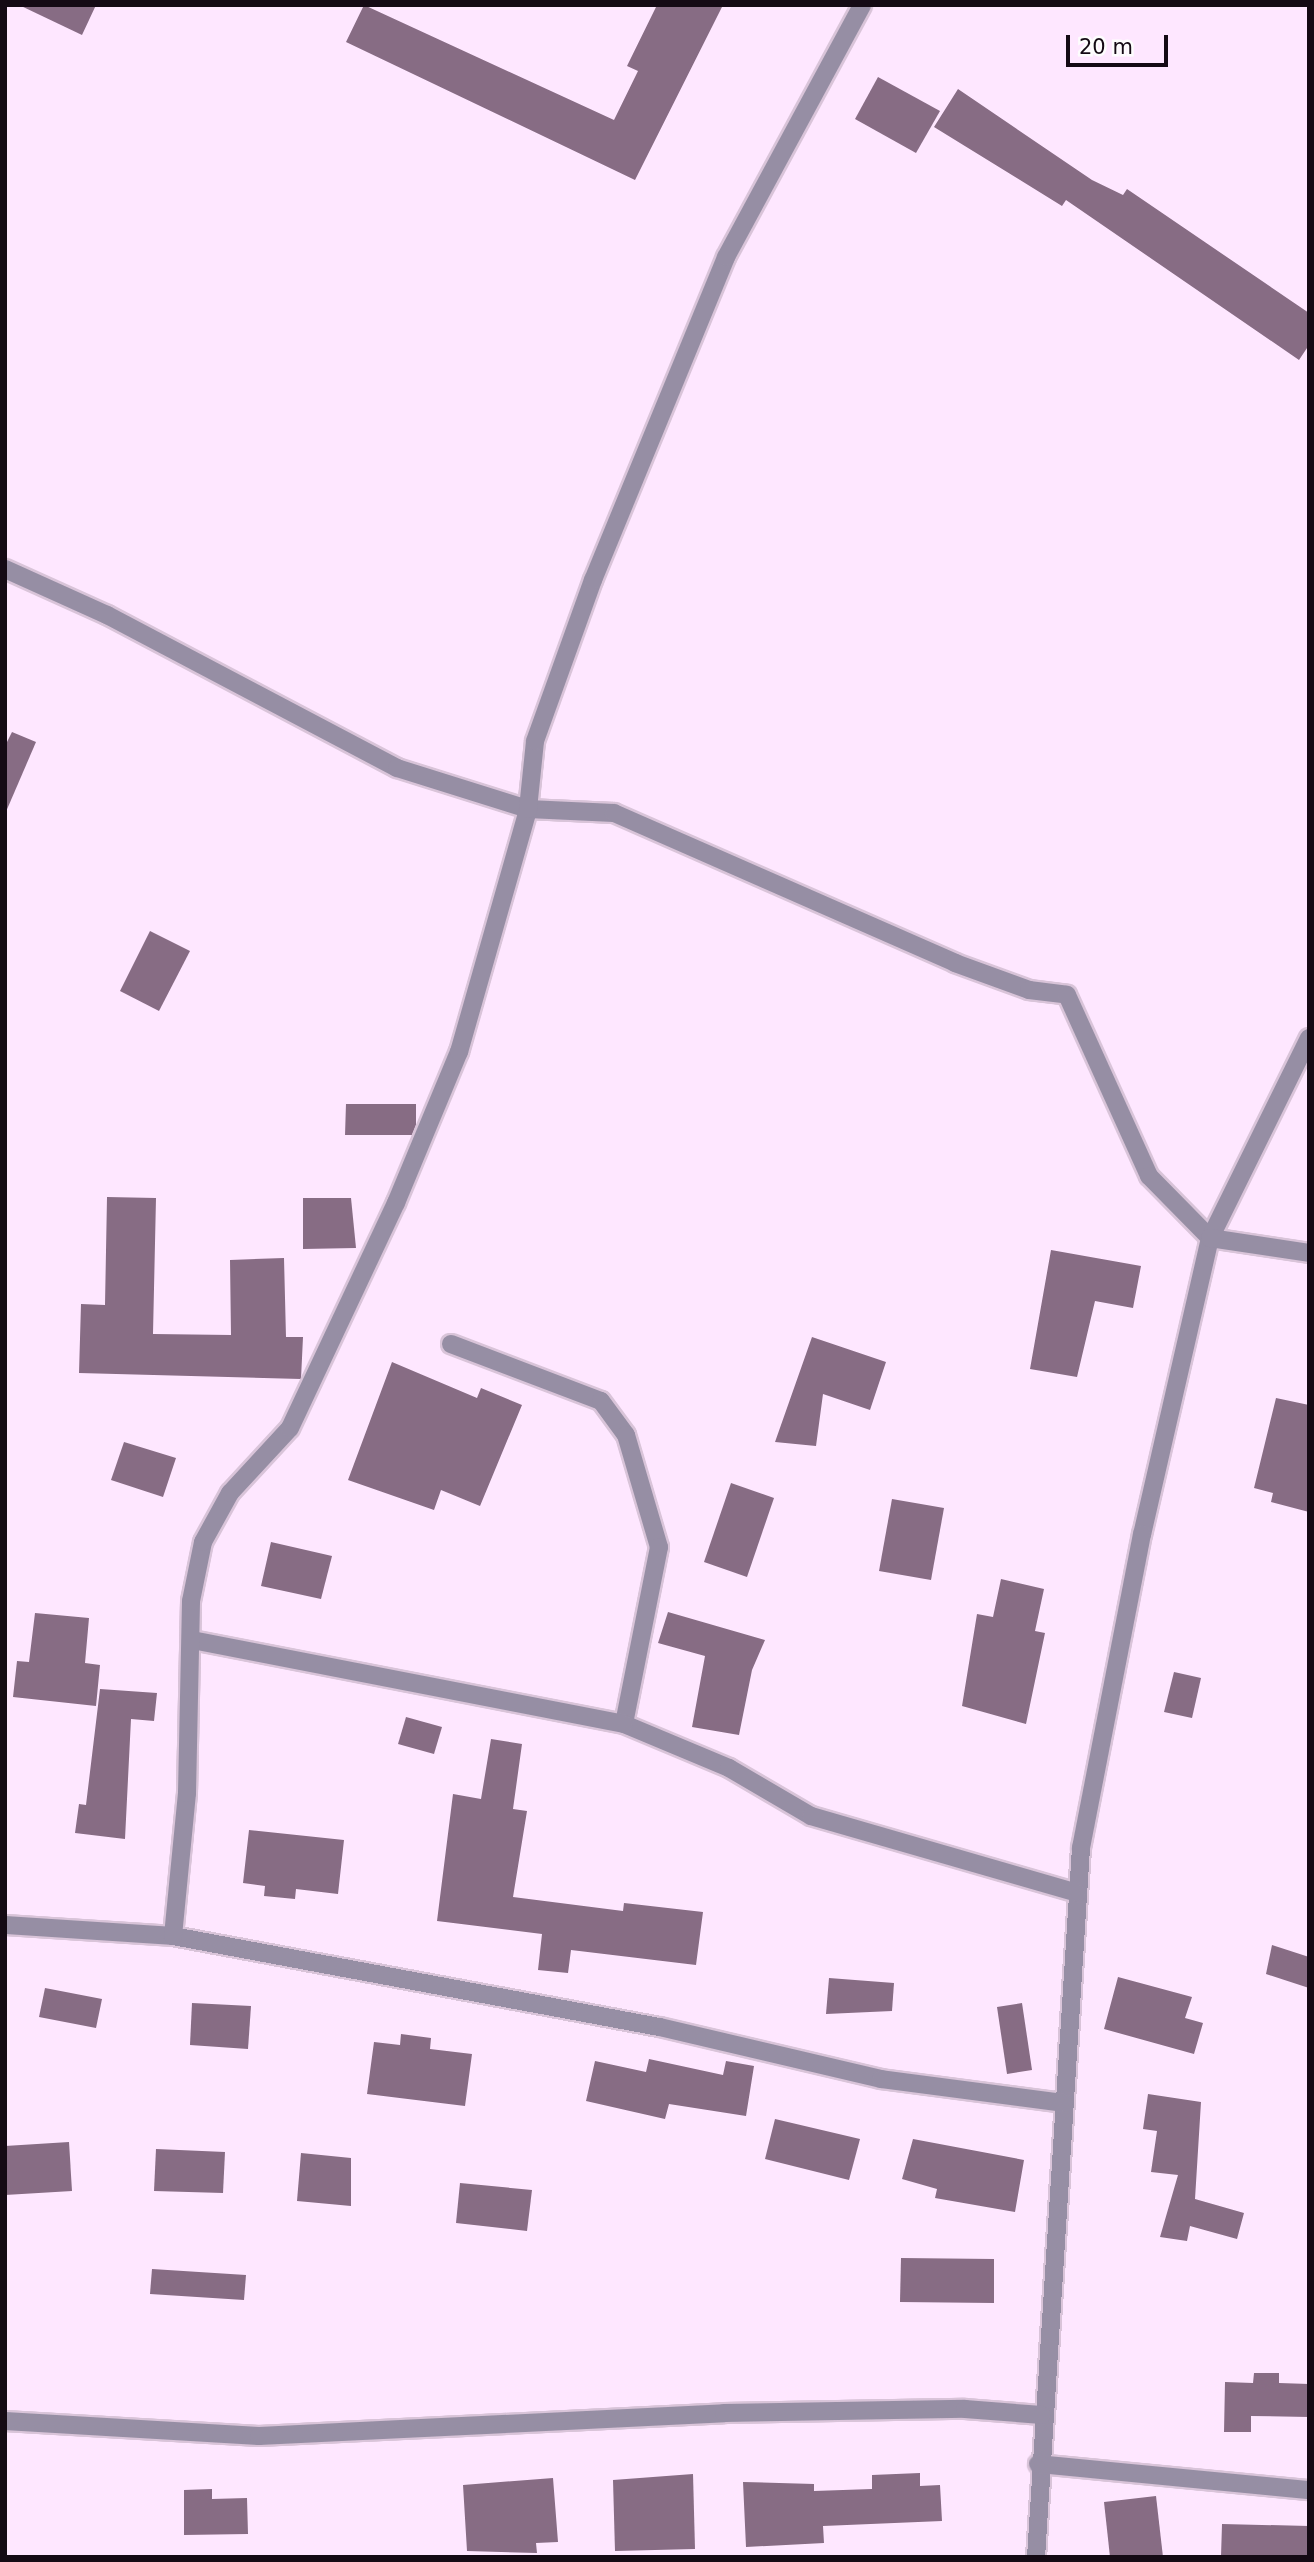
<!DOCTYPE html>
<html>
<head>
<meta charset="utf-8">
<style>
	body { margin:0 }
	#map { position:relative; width:1314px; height:2562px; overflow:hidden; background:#fee7ff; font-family:"DejaVu Sans",sans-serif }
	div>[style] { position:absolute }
	.building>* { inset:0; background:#876c84 }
	.roads { filter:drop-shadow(2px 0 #d9c4d9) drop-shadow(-2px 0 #d9c4d9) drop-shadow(0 2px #d9c4d9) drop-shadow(0 -2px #d9c4d9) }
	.minor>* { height:18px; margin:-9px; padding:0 9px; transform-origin:9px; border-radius:9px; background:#968ea4 }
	span { translate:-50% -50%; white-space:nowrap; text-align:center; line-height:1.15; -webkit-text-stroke:7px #fdfdfd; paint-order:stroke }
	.frame { position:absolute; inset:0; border:7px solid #140a14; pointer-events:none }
	.scale { position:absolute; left:1066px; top:35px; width:102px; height:32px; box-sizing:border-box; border:4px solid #140a14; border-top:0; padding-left:9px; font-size:21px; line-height:24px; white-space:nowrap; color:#140a14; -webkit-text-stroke:5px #fdfdfd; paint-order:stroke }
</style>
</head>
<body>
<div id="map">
	<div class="building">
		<div style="clip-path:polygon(19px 5px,96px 5px,82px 35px)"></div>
		<div style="clip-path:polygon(364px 5px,614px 120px,638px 71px,627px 66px,657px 5px,723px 5px,635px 180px,346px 42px)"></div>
		<div style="clip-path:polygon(878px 77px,940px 111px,916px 153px,855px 119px)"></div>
		<div style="clip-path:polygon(958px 89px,1092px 180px,1123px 195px,1127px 189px,1309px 313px,1309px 345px,1299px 360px,1066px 200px,1062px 206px,934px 127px)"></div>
		<div style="clip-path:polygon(12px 732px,36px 742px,5px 814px,5px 746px)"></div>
		<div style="clip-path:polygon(150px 931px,190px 951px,159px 1011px,120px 991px)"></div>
		<div style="clip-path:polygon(346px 1104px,416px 1104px,416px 1125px,412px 1135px,345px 1135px)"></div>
		<div style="clip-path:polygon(107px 1197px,156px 1198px,153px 1334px,231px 1335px,230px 1260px,284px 1258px,286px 1337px,303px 1337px,301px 1379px,79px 1373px,81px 1304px,105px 1305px)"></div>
		<div style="clip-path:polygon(303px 1198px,351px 1198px,356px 1248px,303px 1249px)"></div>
		<div style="clip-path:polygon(1051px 1250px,1141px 1266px,1133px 1308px,1095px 1301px,1077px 1377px,1030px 1369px)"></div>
		<div style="clip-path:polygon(812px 1337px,886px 1362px,870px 1410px,823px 1394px,816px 1446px,775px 1442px)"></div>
		<div style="clip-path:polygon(392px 1362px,477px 1398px,481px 1388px,522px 1405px,480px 1506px,441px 1490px,434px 1510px,348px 1480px)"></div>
		<div style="clip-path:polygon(1276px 1398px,1309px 1405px,1309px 1512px,1271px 1502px,1273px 1493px,1254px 1488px)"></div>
		<div style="clip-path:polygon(124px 1442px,176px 1458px,163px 1497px,111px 1480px)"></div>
		<div style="clip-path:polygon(731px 1483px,774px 1498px,747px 1577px,704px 1562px)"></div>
		<div style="clip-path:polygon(892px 1499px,944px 1508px,931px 1580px,879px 1571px)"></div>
		<div style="clip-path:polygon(271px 1542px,332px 1556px,321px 1599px,261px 1586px)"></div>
		<div style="clip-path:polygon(1001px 1579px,1044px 1589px,1035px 1631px,1045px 1633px,1026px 1724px,962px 1706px,977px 1614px,993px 1617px)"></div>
		<div style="clip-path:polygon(668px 1612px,765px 1640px,752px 1670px,739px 1735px,692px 1727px,705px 1656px,658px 1643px)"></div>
		<div style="clip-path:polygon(35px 1613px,89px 1618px,85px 1663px,100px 1665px,96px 1706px,13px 1697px,17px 1661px,29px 1662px)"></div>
		<div style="clip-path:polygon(1174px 1672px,1201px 1678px,1192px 1718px,1164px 1712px)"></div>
		<div style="clip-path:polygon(100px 1689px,157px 1693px,154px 1721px,131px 1719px,125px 1839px,75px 1833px,79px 1804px,86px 1805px)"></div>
		<div style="clip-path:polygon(406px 1717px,442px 1727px,434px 1754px,398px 1744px)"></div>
		<div style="clip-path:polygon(491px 1739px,522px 1744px,513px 1809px,527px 1811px,513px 1897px,623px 1911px,624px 1903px,703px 1912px,696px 1965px,571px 1950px,568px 1973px,538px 1970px,542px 1934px,437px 1921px,453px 1794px,481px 1799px)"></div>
		<div style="clip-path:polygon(249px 1830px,344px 1840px,338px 1894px,296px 1889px,295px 1899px,264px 1896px,265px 1886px,243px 1883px)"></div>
		<div style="clip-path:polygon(1272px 1945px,1309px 1957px,1309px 1988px,1266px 1974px)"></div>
		<div style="clip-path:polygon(1118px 1977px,1192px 1997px,1185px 2018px,1203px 2023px,1194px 2054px,1104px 2029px)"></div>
		<div style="clip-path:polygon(829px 1978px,894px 1983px,892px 2011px,826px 2014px)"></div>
		<div style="clip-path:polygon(45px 1988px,102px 1999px,96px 2028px,39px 2017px)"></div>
		<div style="clip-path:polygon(192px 2003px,251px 2006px,248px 2049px,190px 2045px)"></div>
		<div style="clip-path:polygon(1022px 2003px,1032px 2070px,1007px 2074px,997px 2007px)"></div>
		<div style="clip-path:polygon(401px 2034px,431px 2038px,430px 2049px,472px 2054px,465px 2106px,367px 2094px,374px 2042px,400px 2045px)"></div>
		<div style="clip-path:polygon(649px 2059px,723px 2075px,726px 2061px,754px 2066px,746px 2116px,669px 2104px,665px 2119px,586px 2101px,595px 2061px,646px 2072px)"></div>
		<div style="clip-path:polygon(1148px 2094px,1201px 2102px,1195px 2199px,1244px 2213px,1237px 2239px,1190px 2226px,1187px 2241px,1160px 2237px,1178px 2175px,1151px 2172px,1157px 2131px,1143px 2129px)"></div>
		<div style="clip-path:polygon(775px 2119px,860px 2139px,849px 2180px,765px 2159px)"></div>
		<div style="clip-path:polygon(913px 2139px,1024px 2160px,1015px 2212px,935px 2198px,937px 2189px,902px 2179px)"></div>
		<div style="clip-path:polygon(69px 2142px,72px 2191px,5px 2195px,5px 2146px)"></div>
		<div style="clip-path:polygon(156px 2149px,225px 2152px,223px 2193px,154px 2191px)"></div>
		<div style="clip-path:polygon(301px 2153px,351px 2158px,351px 2206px,297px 2201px)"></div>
		<div style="clip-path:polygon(460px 2183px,532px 2190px,527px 2231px,456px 2223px)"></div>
		<div style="clip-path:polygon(901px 2258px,994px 2259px,994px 2303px,900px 2302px)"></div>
		<div style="clip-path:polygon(152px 2269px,246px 2275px,244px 2300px,150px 2294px)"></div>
		<div style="clip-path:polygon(1254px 2373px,1279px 2373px,1279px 2383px,1309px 2384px,1309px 2417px,1251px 2416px,1251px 2432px,1224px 2432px,1225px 2382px,1253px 2383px)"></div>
		<div style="clip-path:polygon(920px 2473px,920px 2486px,940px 2485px,942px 2521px,823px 2526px,824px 2543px,746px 2547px,743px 2482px,814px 2484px,814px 2491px,872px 2489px,872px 2475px)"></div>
		<div style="clip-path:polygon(693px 2474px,695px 2549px,615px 2551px,613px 2480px)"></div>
		<div style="clip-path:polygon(553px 2478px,558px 2542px,536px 2543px,537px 2553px,467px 2551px,463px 2485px)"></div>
		<div style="clip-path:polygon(212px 2489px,212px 2499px,247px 2498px,248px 2534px,184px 2535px,184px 2490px)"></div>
		<div style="clip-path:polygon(1156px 2496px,1163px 2557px,1110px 2557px,1104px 2502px)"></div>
		<div style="clip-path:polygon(1222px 2524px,1309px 2526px,1309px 2557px,1221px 2557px)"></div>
	</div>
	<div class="roads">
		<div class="minor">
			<div style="left:5px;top:569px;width:112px;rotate:24.3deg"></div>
			<div style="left:107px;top:615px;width:328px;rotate:27.8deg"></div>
			<div style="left:397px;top:768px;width:137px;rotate:17.4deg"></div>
			<div style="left:528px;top:809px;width:86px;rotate:2.7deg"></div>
			<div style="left:614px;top:813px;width:373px;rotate:23.7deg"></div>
			<div style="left:955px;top:963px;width:79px;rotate:20deg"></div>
			<div style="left:1029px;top:990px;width:38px;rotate:7deg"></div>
			<div style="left:1067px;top:995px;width:199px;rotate:65.6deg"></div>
			<div style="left:1149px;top:1176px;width:87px;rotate:45.5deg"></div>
			<div style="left:1210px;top:1238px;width:304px;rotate:102.9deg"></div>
			<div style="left:1142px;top:1534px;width:320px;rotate:101deg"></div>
			<div style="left:1081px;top:1848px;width:710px;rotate:93.63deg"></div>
			<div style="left:1309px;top:1038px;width:223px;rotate:116.3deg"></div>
			<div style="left:1210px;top:1238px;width:100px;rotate:8.6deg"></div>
			<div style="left:451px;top:1344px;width:160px;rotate:20.8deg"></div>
			<div style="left:601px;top:1401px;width:42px;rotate:53.7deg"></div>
			<div style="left:626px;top:1435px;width:117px;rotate:73.6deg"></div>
			<div style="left:659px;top:1547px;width:180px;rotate:101.2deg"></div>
			<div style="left:624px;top:1724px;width:114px;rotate:22.7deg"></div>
			<div style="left:729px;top:1768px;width:95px;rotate:30.3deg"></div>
			<div style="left:811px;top:1816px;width:277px;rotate:16.1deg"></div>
			<div style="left:192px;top:1640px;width:440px;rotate:11deg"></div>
			<div style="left:5px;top:1925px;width:168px;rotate:3.7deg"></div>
			<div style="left:173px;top:1936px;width:495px;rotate:10.6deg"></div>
			<div style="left:660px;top:2027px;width:227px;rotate:13.2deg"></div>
			<div style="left:881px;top:2079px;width:184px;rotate:7.5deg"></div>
			<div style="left:173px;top:1936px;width:144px;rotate:-84.4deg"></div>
			<div style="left:187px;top:1793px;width:192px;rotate:-88.8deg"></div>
			<div style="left:191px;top:1601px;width:60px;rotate:-78.5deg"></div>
			<div style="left:203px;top:1542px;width:56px;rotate:-61.1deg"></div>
			<div style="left:230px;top:1493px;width:88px;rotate:-47.3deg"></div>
			<div style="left:290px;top:1428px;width:249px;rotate:-64.8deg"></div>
			<div style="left:396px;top:1203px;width:164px;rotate:-67.4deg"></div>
			<div style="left:459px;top:1052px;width:253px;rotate:-74.1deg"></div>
			<div style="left:528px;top:809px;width:68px;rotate:-84.1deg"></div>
			<div style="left:535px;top:741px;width:171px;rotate:-70.2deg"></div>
			<div style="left:593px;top:580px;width:349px;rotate:-67.6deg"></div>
			<div style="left:726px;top:257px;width:286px;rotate:-61.6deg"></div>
			<div style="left:5px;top:2421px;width:254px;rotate:3.4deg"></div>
			<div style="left:259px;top:2436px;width:466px;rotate:-2.8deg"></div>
			<div style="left:724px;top:2413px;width:241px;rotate:-1deg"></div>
			<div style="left:965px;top:2409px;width:77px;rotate:4.5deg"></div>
			<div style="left:1038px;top:2464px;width:272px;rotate:5.5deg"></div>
		</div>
	</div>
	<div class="frame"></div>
	<div class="scale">20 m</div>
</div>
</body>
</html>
